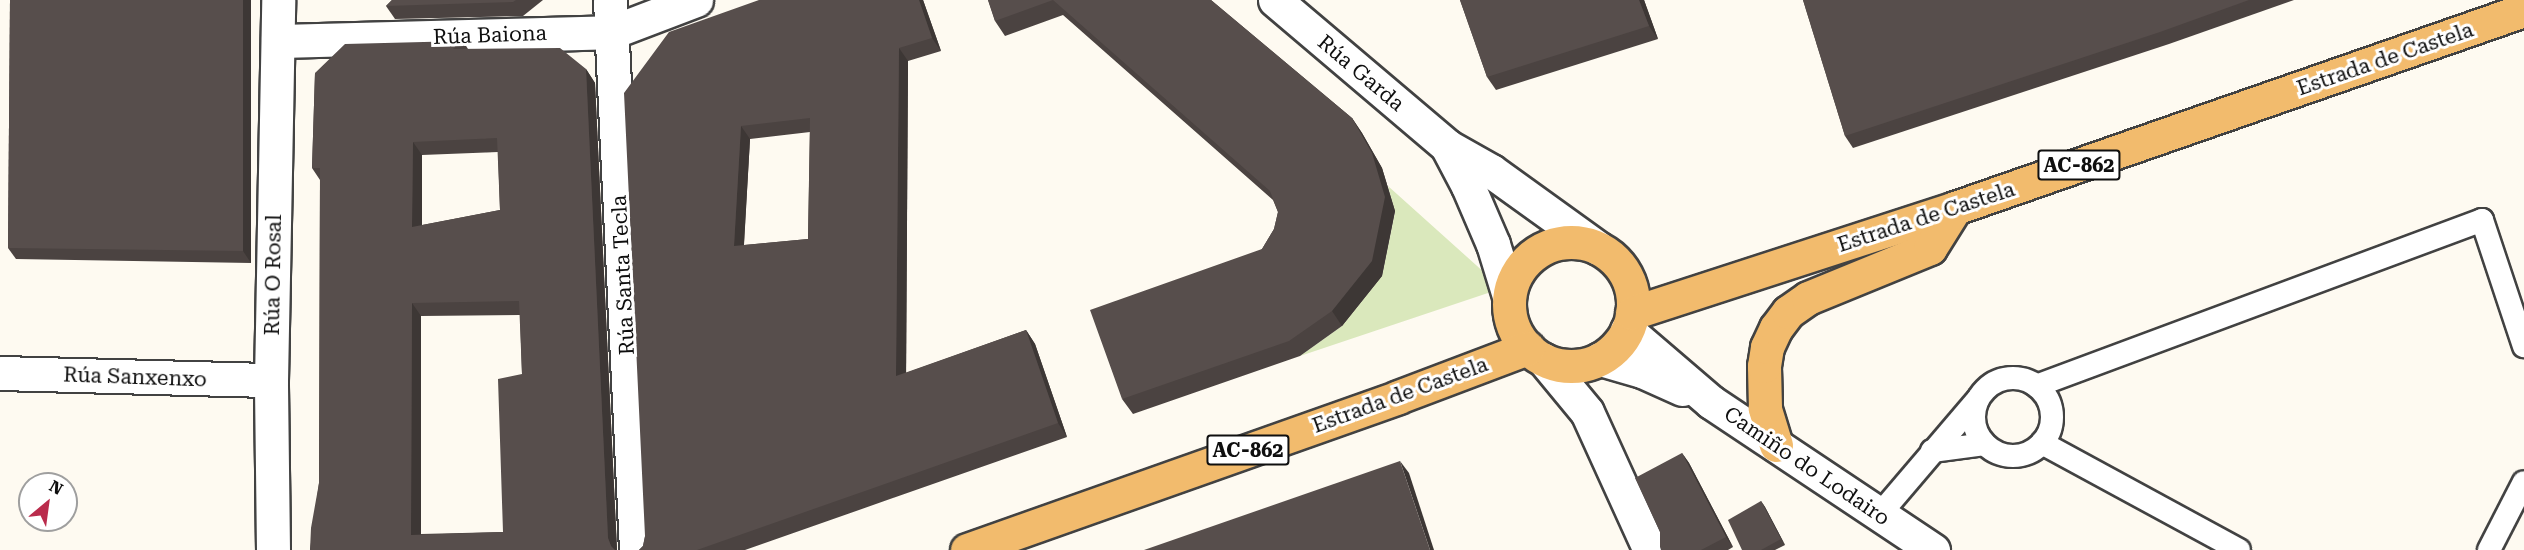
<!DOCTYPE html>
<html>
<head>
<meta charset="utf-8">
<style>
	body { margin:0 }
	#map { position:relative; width:2524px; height:550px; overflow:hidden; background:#fefaf1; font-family:"Roboto Serif",serif }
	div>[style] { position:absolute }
	.green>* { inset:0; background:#dae8bc }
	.roads { filter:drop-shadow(2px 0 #424242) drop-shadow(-2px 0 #424242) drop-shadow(0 2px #424242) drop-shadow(0 -2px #424242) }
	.service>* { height:22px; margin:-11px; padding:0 11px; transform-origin:11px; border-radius:11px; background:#fff }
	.service>.ring { margin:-11px; padding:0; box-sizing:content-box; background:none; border:22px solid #fff; border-radius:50% }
	.minor>* { height:33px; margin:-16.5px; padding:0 16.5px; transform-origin:16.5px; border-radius:16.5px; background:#fff }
	.primary>* { height:33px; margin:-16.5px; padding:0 16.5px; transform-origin:16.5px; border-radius:16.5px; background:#f2bb6d }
	.primary>.ring { margin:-16.5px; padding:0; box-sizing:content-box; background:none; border:33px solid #f2bb6d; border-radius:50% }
	.wall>* { inset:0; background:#4b4341 }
	.shaded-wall>* { inset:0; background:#3d3735 }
	.building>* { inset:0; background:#574e4c }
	span { translate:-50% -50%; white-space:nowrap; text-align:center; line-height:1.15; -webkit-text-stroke:6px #fff; paint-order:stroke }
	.shield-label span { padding:2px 4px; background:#fff; border:2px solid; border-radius:4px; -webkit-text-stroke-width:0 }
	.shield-label { font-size:20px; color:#0f0f0f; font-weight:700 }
	.street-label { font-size:21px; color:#0f0f0f }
	.north { position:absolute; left:18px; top:472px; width:60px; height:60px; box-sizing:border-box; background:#fff; border:2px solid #9f9f9f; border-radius:50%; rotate:29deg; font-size:16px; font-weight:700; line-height:24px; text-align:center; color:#0f0f0f }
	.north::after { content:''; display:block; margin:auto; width:21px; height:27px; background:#ba2c4c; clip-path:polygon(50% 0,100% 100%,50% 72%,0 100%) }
</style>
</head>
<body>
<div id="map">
	<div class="green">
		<div style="clip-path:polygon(1388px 186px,1486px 274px,1491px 281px,1488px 293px,1300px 356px,1342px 326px,1382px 276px,1395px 212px)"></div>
	</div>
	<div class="roads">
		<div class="service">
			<div class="ring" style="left:1974px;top:378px;width:56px;height:56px"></div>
			<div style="left:2036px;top:386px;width:476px;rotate:-20.4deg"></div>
			<div style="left:2482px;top:220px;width:133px;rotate:71.6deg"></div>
			<div style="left:2042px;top:443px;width:224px;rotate:28.5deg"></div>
			<div style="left:1932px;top:451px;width:53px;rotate:-7.5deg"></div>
			<div style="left:1880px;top:514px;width:151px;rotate:-49.6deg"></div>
			<div style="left:2489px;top:550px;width:76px;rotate:-62.8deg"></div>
		</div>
		<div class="minor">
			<div style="left:610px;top:0;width:551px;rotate:87.29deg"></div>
			<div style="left:1275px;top:0;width:226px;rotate:40.3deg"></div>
			<div style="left:1447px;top:146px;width:51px;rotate:29.6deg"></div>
			<div style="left:1491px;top:171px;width:132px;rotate:35.7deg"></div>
			<div style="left:278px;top:41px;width:334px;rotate:-1.5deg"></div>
			<div style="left:612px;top:32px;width:90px;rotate:-20.9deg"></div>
			<div style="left:1447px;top:146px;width:45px;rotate:62.3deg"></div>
			<div style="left:1468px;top:186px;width:63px;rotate:66.7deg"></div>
			<div style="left:1493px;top:244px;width:54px;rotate:72.9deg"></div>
			<div style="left:1627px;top:330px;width:111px;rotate:40.6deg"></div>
			<div style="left:1711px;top:402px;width:267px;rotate:33.7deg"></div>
			<div style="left:1600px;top:359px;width:44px;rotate:15.9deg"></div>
			<div style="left:1642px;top:371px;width:44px;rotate:24.2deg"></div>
			<div style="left:1544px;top:360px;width:67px;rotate:50.4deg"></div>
			<div style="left:1587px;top:412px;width:152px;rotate:65.5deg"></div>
			<div style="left:0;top:373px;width:271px;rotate:1.5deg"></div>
			<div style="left:273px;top:550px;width:170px;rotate:-90.7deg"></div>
			<div style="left:271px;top:380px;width:380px;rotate:-88.9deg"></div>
		</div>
		<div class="primary">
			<div class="ring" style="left:1509px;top:242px;width:91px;height:91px"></div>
			<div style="left:1632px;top:313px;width:340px;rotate:-18deg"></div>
			<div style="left:1955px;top:208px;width:602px;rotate:-19.19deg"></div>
			<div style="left:1776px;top:445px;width:39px;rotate:-107deg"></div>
			<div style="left:1765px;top:408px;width:42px;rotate:-91.4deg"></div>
			<div style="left:1764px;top:366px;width:19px;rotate:-81deg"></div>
			<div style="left:1767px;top:347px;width:21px;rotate:-65deg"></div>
			<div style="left:1776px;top:328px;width:20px;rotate:-53deg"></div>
			<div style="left:1788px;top:312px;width:24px;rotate:-35deg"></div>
			<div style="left:1808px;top:298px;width:132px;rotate:-22.3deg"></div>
			<div style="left:1930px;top:248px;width:47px;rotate:-58deg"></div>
			<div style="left:967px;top:550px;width:457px;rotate:-19.5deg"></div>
			<div style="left:1398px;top:397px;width:139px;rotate:-20.7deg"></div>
		</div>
	</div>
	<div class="wall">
		<div style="clip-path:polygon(10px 0,251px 0,251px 263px,16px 259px,8px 248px)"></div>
		<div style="clip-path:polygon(392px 0,543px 0,523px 16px,395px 19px,386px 6px)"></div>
		<div style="clip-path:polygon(evenodd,759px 0,923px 0,941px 51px,908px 61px,906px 373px,1026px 330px,1035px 344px,1067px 437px,745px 550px,639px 550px,643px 546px,759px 0,810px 132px,808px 239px,744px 245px,750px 139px,810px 132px)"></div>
		<div style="clip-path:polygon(988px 0,1211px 0,1352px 118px,1362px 133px,1382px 168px,1395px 211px,1382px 276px,1342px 326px,1300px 356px,1133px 414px,1122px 399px,1262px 249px,1274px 229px,1278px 212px,1273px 200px,1063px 15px,1005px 36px,995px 21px)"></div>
		<div style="clip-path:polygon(1460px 0,1644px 0,1658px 39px,1496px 90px,1487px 77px)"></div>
		<div style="clip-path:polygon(1803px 0,2294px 0,2169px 44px,1853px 148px,1845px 136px)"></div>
		<div style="clip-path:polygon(evenodd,463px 41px,468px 49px,586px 69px,595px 83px,617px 550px,310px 550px,319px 483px,320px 180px,312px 168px,315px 73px,463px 41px,498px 152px,500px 210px,422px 225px,422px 155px,498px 152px,463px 41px,520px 315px,522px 374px,503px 532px,421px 534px,421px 316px,520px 315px)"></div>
		<div style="clip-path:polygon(1682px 453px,1689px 463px,1733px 547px,1728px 550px,1661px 550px)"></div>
		<div style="clip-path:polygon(1761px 501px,1765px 507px,1785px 545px,1775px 550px,1742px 550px)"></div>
	</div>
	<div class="shaded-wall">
		<div style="clip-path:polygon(243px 0,251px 0,251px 263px,243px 251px)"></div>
		<div style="clip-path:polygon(919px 0,923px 0,941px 51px,932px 38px)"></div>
		<div style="clip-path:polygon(1639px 0,1644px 0,1658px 39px,1649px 26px)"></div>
		<div style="clip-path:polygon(899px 48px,908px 61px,906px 390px,896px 376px)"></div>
		<div style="clip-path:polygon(586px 69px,595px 83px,617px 550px,613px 550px,611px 546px,608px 538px)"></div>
		<div style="clip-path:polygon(1352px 118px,1362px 133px,1382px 168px,1395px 211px,1382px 276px,1342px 326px,1332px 311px)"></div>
		<div style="clip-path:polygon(741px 126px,750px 139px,743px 259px,734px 246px)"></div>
		<div style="clip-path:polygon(413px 142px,422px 155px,422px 240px,412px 227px)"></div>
		<div style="clip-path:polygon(412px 303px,421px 316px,421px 548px,411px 535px)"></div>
		<div style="clip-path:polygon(1026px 330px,1035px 344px,1067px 437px,1058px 423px)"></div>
		<div style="clip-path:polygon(1682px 453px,1689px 463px,1733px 547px,1726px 537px)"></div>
		<div style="clip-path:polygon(1400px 461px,1409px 473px,1434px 550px,1430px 550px)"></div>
		<div style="clip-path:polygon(1761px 501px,1765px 507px,1785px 545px,1781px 539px)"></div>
	</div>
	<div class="building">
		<div style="clip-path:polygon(10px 0,243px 0,243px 251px,8px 248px)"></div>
		<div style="clip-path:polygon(392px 0,516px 0,513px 2px,386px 6px)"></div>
		<div style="clip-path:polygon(evenodd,759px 0,919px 0,932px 38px,899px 48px,896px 376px,1026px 330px,1058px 423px,697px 550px,639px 550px,643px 546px,645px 536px,624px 93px,669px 32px,759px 0,810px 118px,808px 239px,734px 246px,741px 126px,810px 118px)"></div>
		<div style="clip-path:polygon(988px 0,1211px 0,1352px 118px,1372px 153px,1385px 197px,1372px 261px,1332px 311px,1289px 341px,1122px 399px,1090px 310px,1262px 249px,1274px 229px,1278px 212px,1270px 191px,1053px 0,995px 21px)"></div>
		<div style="clip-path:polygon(1460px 0,1639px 0,1649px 26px,1487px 77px)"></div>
		<div style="clip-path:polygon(1803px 0,2249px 0,2160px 32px,1845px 136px)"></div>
		<div style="clip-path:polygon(evenodd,463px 41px,453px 49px,560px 48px,586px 69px,608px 538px,611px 546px,615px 550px,310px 550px,311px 528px,319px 483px,320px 168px,312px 168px,315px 73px,345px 44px,463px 41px,497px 138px,500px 210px,412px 227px,413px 142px,497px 138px,463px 41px,519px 301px,522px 374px,498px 379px,503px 532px,411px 535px,412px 303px,519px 301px)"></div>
		<div style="clip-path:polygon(1682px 453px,1726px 537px,1701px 550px,1661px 550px,1660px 547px,1660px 532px,1635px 478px)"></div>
		<div style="clip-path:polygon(1400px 461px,1430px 550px,1144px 550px)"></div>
		<div style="clip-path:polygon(1761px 501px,1781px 539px,1761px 550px,1742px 550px,1728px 520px)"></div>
	</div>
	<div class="shield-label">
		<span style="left:2079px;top:165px">AC-862</span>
		<span style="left:1248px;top:450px">AC-862</span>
	</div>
	<div class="street-label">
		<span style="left:490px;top:35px;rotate:-2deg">Rúa Baiona</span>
		<span style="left:2385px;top:59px;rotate:-19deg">Estrada de Castela</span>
		<span style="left:1361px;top:73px;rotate:40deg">Rúa Garda</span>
		<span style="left:1926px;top:217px;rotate:-18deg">Estrada de Castela</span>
		<span style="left:273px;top:275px;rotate:-89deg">Rúa O Rosal</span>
		<span style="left:623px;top:275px;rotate:-93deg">Rúa Santa Tecla</span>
		<span style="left:135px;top:377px;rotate:2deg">Rúa Sanxenxo</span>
		<span style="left:1400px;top:395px;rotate:-20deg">Estrada de Castela</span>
		<span style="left:1807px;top:466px;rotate:34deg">Camiño do Lodairo</span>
	</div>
	<div class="north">N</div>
</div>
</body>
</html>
